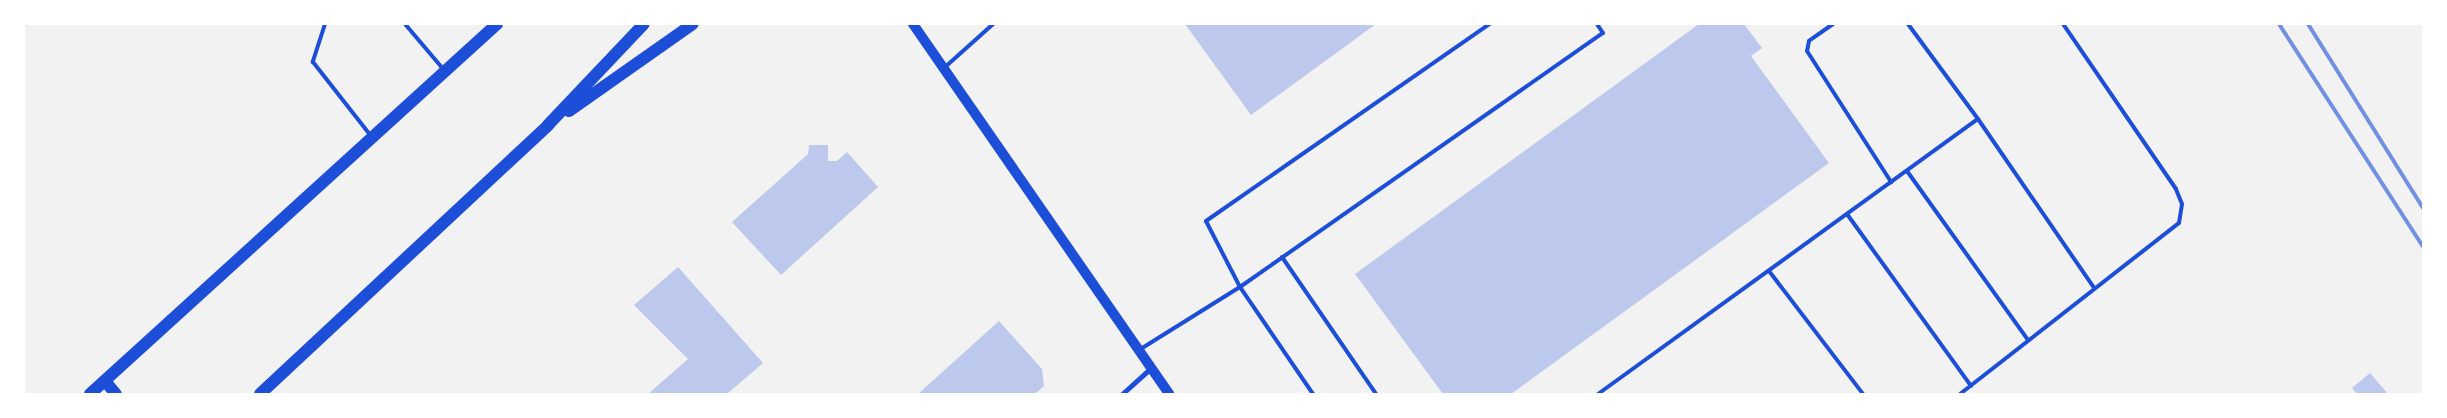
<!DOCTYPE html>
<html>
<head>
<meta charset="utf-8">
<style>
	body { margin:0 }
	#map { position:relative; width:2447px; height:418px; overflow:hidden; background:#f2f2f2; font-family:"DM Sans",sans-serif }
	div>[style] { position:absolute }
	.building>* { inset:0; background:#bdc9ec }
	.service>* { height:4px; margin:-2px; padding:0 2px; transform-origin:2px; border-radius:2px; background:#1d4ed8 }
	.minor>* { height:5px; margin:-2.5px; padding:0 2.5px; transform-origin:2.5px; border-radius:2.5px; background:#1d4ed8 }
	.secondary>* { height:10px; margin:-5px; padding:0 5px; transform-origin:5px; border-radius:5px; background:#1d4ed8 }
	.primary>* { height:12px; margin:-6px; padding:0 6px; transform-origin:6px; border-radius:6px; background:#1d4ed8 }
	.rail>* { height:4px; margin:-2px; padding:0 2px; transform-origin:2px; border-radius:2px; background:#7290e2 }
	span { translate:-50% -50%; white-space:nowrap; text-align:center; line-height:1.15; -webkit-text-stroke:5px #fff; paint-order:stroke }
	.frame { position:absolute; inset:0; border:25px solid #fff; pointer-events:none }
</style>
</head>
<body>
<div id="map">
	<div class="building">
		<div style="clip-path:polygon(1185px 24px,1376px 24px,1251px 115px)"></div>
		<div style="clip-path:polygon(1699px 24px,1744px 24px,1762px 48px,1751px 56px,1829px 163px,1511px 394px,1443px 394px,1355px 274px)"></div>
		<div style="clip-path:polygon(809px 145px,828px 145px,828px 161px,837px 161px,847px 152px,878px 187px,781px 275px,732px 222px,808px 154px)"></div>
		<div style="clip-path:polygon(678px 267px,763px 363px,727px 394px,648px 394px,688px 359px,634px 305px)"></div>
		<div style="clip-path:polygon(999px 321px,1042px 369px,1044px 386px,1035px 394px,918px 394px)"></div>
		<div style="clip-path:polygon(2370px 373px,2388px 394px,2357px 394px,2352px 388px)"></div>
	</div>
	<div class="service">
		<div style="left:325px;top:24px;width:40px;rotate:108deg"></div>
		<div style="left:313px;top:62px;width:94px;rotate:51.9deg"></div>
		<div style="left:405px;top:24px;width:60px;rotate:49.7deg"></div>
		<div style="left:1833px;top:24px;width:29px;rotate:145deg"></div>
		<div style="left:1809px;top:41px;width:10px;rotate:101deg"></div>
		<div style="left:1807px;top:51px;width:156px;rotate:57.3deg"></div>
		<div style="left:944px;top:68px;width:66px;rotate:-41.9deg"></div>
		<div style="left:1978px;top:119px;width:205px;rotate:55.5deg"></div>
		<div style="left:1907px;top:171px;width:208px;rotate:54.4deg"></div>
		<div style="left:1847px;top:214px;width:212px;rotate:54.2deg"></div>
		<div style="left:1282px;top:257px;width:166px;rotate:55.5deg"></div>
		<div style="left:1769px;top:271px;width:155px;rotate:52.6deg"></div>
		<div style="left:1139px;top:350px;width:119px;rotate:-32deg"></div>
		<div style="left:1240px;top:287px;width:443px;rotate:-35deg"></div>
		<div style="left:1603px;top:33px;width:11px;rotate:-124deg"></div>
		<div style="left:1313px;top:394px;width:130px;rotate:-124.3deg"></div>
		<div style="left:1240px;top:287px;width:74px;rotate:-117.3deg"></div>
		<div style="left:1206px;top:221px;width:345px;rotate:-34.8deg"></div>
		<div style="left:1598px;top:394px;width:469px;rotate:-35.9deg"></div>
		<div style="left:1978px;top:119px;width:118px;rotate:-126.4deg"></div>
		<div style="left:1960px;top:394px;width:278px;rotate:-38deg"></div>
		<div style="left:2179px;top:223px;width:19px;rotate:-81deg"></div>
		<div style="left:2182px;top:204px;width:16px;rotate:-112deg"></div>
		<div style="left:2176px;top:189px;width:200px;rotate:-124.4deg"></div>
	</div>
	<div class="minor">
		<div style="left:1122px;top:394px;width:39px;rotate:-42deg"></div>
	</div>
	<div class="secondary">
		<div style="left:913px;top:24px;width:450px;rotate:55.3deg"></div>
	</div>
	<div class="primary">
		<div style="left:569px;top:111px;width:151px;rotate:-35.1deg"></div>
		<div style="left:105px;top:381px;width:17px;rotate:50deg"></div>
		<div style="left:90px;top:394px;width:550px;rotate:-42.27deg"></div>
		<div style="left:260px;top:394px;width:394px;rotate:-43deg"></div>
		<div style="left:548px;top:125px;width:139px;rotate:-46.5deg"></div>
	</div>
	<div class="rail">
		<div style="left:2279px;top:24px;width:265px;rotate:57.1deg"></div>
		<div style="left:2308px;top:24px;width:217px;rotate:58deg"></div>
	</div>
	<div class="frame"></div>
</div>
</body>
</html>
